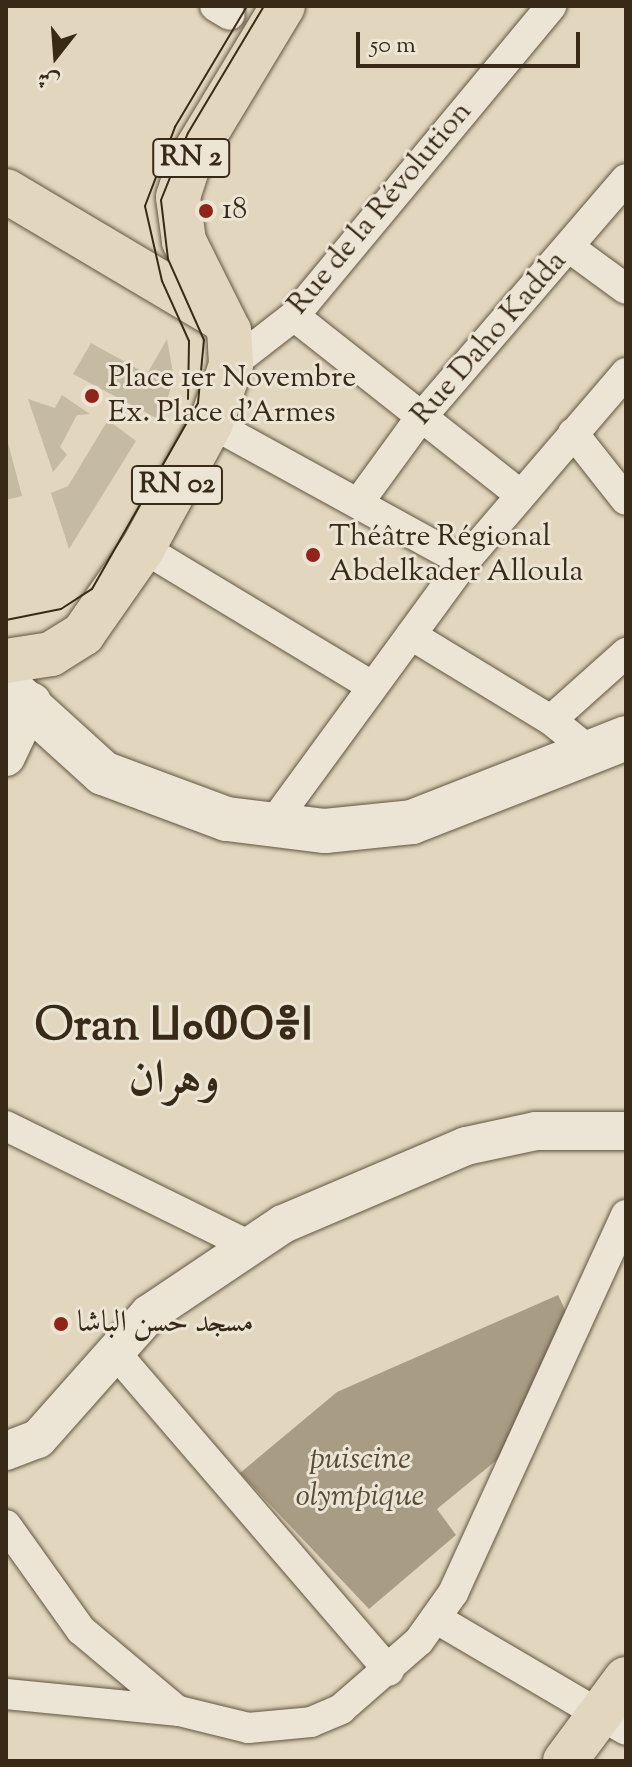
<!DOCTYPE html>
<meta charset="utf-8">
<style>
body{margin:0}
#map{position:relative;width:632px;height:1767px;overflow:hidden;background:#e2d7be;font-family:"Sorts Mill Goudy",Amiri,"Noto Sans Tifinagh",serif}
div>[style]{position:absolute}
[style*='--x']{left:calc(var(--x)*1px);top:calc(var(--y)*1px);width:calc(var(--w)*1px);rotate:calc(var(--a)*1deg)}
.green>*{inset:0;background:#c5baa2}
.water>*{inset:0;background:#a99c85}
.roads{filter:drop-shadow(0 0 2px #635541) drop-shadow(0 0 2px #635541)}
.minor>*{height:30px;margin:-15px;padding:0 15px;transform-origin:15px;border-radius:15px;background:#ece5d5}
.tertiary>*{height:38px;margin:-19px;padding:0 19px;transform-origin:19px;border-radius:19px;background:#ece5d5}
.secondary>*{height:44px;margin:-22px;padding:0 22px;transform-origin:22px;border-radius:22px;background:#ece5d5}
.primary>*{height:44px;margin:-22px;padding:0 22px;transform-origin:22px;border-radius:22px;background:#e2d7be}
.tram>*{height:2px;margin:-1px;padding:0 1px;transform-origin:1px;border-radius:1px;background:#392a17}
.dots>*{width:22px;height:22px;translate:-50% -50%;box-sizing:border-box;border:4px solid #ece5d5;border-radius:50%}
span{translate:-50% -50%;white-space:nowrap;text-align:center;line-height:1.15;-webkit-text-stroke:6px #ece5d5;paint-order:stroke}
.shield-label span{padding:2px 6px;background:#ece5d5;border:2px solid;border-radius:6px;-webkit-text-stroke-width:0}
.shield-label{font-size:28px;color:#392a17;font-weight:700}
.street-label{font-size:30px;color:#392a17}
.poi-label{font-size:30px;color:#392a17}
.left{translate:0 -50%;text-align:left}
.water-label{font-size:32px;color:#5b4c38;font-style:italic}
.town-label{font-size:46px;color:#392a17;font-weight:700}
.frame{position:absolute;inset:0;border:8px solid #392a17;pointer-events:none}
.north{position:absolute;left:16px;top:16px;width:80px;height:80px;-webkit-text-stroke:6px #ece5d5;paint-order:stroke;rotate:197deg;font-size:22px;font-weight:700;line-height:32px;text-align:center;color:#392a17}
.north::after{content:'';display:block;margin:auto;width:28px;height:36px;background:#392a17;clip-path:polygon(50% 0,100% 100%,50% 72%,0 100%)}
.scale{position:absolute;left:356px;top:32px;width:224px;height:36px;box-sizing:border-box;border:4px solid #392a17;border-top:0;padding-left:10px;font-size:24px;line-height:28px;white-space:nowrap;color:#392a17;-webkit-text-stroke:6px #ece5d5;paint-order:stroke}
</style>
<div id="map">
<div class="green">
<div style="clip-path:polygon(167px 339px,174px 379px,160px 420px,73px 374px,91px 343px,147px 374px)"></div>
<div style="clip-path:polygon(62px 395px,90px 414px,77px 415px,60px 447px,67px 455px,53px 472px,28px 399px,55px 408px)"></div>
<div style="clip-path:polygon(108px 420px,136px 441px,69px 549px,51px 493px,68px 486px)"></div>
<div style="clip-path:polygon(6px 435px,22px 496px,6px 500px)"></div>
</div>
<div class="water">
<div style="clip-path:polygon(558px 1295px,567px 1314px,498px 1459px,437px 1509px,456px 1535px,369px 1609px,240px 1473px,337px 1392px)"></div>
</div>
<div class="roads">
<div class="minor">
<div style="--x:215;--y:6;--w:17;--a:31"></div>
<div style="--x:570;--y:248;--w:69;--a:36.2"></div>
<div style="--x:294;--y:316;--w:287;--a:38.3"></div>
<div style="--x:231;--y:365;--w:80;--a:-37.9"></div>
<div style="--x:294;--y:316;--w:403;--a:-50.3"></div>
<div style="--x:211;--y:423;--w:289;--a:28.8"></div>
<div style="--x:573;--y:433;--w:85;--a:51.7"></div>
<div style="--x:359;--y:502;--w:100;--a:-53.9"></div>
<div style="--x:418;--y:421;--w:319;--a:-49.3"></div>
<div style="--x:143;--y:548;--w:265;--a:31.1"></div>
<div style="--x:411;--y:635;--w:164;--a:31.3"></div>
<div style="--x:551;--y:720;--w:53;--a:38.8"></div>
<div style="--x:551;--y:720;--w:101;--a:-41.8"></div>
<div style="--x:271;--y:826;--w:327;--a:-53.8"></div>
<div style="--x:464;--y:562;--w:249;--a:-49.4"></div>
<div style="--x:6;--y:1126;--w:267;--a:26.2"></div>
<div style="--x:113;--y:1350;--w:423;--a:49.3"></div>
<div style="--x:6;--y:1525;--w:129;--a:54.5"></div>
<div style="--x:81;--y:1630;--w:121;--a:40"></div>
<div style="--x:437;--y:1619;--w:219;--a:30.4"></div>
<div style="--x:6;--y:1694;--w:174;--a:5.6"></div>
<div style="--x:179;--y:1711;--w:71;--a:13.8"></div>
<div style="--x:248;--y:1728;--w:63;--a:-5.4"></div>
<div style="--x:311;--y:1722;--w:33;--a:-23"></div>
<div style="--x:341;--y:1709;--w:103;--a:-41.1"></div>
<div style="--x:419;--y:1641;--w:59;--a:-54.7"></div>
<div style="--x:453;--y:1593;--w:416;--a:-65.4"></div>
</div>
<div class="tertiary">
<div style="--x:6;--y:757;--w:61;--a:-64.7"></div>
<div style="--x:6;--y:1451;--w:34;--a:-21"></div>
<div style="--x:38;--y:1439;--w:167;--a:-48.4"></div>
<div style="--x:149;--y:1314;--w:161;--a:-33.9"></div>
<div style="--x:283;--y:1224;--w:199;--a:-23.1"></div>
<div style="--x:466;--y:1146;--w:72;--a:-12.1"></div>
<div style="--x:536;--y:1131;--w:90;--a:0"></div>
</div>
<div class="secondary">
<div style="--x:6;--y:685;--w:131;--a:42.2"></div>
<div style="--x:103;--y:773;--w:132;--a:20.4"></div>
<div style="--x:227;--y:819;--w:99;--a:7"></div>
<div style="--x:325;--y:831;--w:87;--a:-5.9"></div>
<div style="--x:412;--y:822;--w:230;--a:-21.4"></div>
</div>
<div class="primary">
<div style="--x:6;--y:191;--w:252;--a:30.7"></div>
<div style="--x:6;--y:661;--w:46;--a:-8.8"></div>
<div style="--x:51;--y:654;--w:38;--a:-32"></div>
<div style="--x:83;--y:634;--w:105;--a:-55.1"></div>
<div style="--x:143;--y:548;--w:142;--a:-61.5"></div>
<div style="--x:211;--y:423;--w:61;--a:-71"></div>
<div style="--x:231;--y:365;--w:34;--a:-93"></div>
<div style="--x:229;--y:331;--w:101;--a:-116.6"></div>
<div style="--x:184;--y:241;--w:44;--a:-97.8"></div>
<div style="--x:178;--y:197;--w:39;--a:-72"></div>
<div style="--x:190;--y:160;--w:180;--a:-58.9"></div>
<div style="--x:565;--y:1761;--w:102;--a:-53.4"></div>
</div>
</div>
<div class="tram">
<div style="--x:188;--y:399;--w:58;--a:-89"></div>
<div style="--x:189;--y:341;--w:66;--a:-114.2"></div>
<div style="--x:162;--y:281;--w:77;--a:-102.8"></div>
<div style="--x:145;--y:206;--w:85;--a:-69.2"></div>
<div style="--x:175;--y:127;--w:141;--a:-59.2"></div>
<div style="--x:6;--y:620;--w:56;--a:-11.3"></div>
<div style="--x:61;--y:609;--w:37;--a:-33"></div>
<div style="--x:92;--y:589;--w:214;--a:-60.3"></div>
<div style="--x:198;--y:403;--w:63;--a:-84.6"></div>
<div style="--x:204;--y:340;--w:89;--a:-114"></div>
<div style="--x:168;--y:259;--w:59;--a:-96.8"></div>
<div style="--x:161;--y:200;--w:72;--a:-68.1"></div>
<div style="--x:188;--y:133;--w:148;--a:-59.1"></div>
</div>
<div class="dots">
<div style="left:206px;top:211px;background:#8f2418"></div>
<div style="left:92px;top:396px;background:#8f2418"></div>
<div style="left:313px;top:555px;background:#8f2418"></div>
<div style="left:61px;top:1324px;background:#8f2418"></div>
</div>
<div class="shield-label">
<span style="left:191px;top:158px">RN 2</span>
<span style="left:177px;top:485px">RN 02</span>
</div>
<div class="street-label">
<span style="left:381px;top:209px;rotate:-50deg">Rue de la Révolution</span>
<span style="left:490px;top:339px;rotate:-49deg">Rue Daho Kadda</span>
</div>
<div class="poi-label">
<span class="left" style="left:222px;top:211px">18</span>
<span class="left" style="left:108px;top:396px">Place 1er Novembre<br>Ex. Place d'Armes</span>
<span class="left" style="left:329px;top:555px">Théâtre Régional<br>Abdelkader Alloula</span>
<span class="left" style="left:77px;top:1324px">مسجد حسن الباشا</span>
</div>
<div class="water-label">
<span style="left:360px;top:1479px">puiscine<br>olympique</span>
</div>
<div class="town-label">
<span style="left:174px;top:1055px">Oran ⵡⴰⵀⵔⴻⵏ<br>وهران</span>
</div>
<div class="frame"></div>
<div class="north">ش</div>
<div class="scale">50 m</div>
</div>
